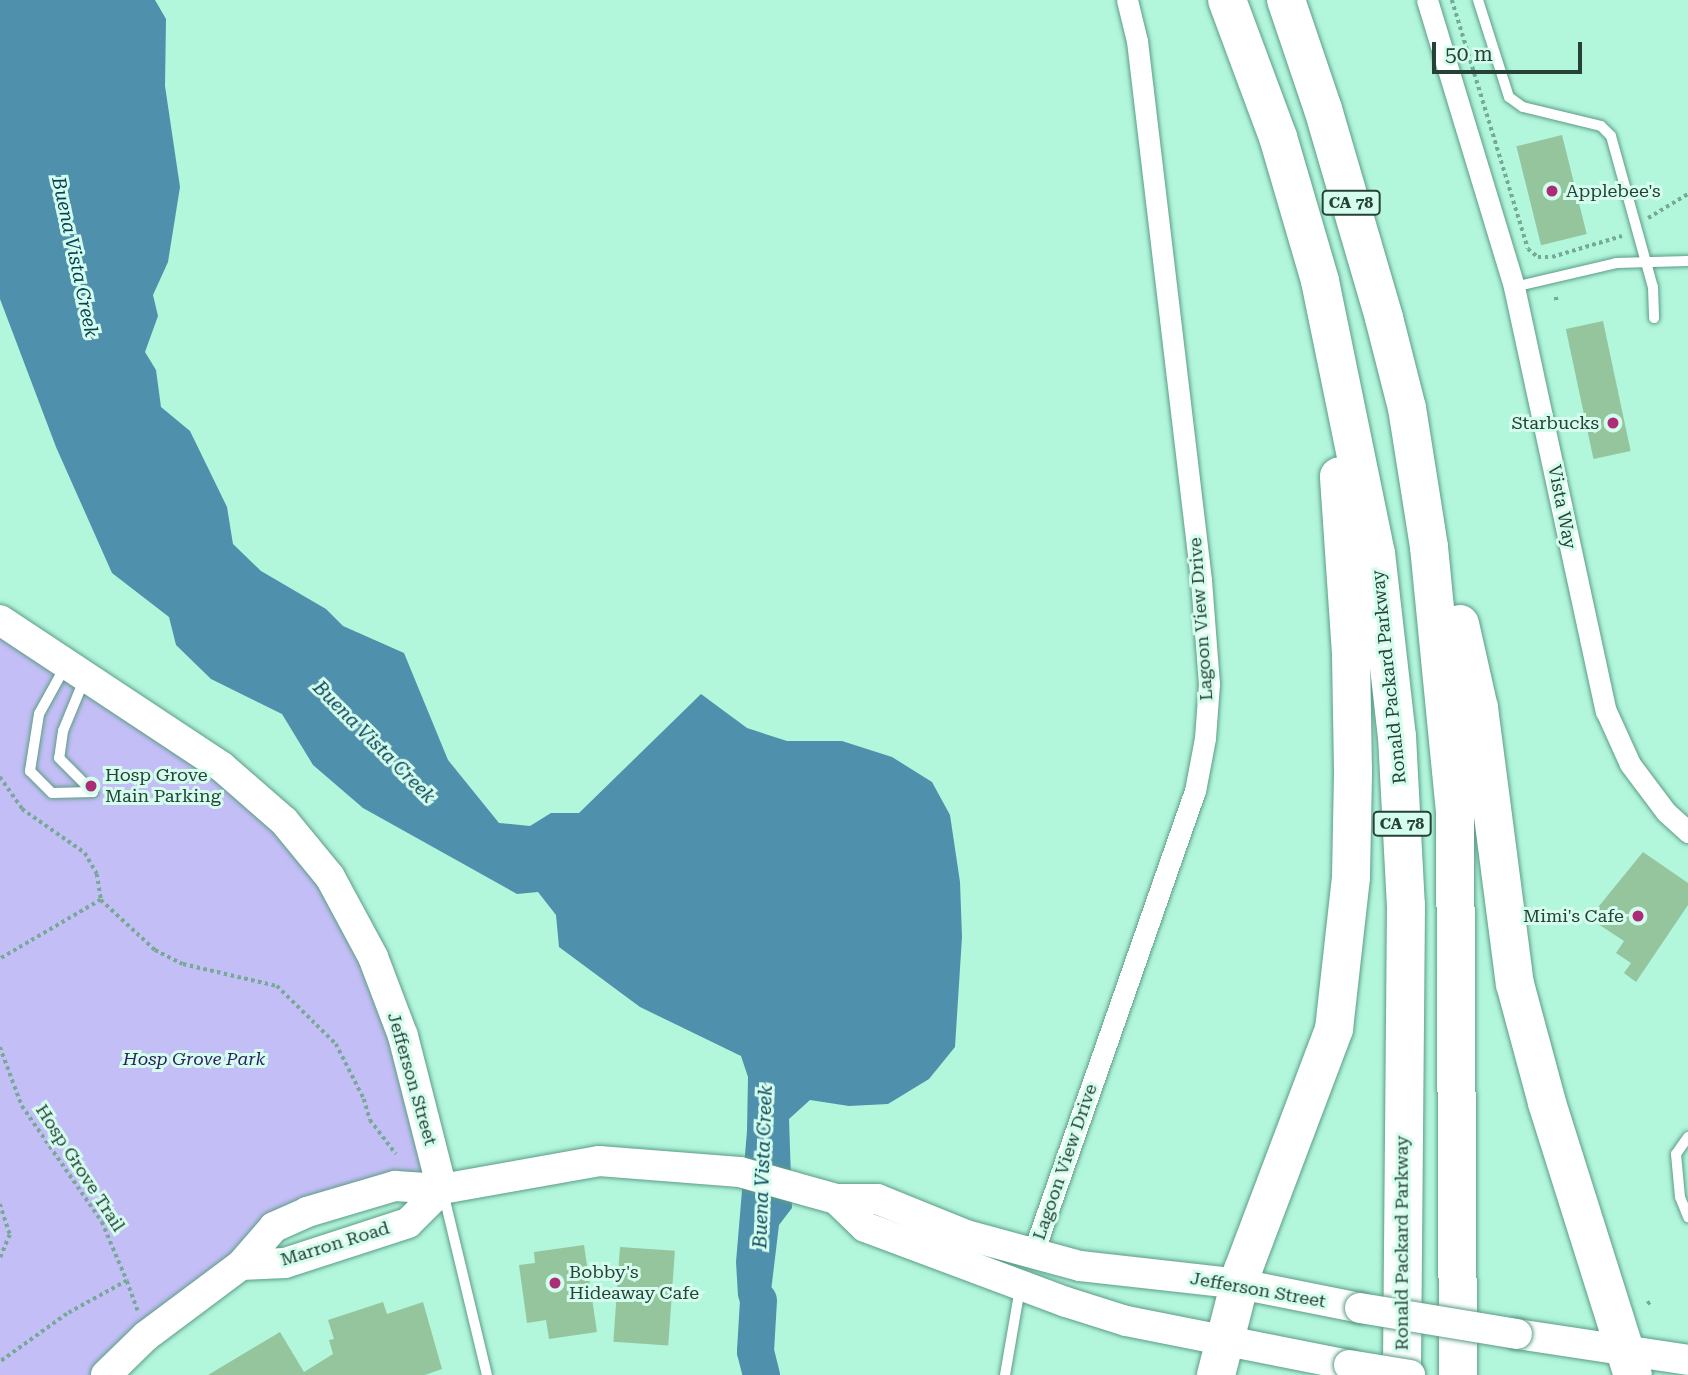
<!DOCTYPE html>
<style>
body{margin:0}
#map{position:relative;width:1688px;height:1375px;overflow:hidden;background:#b2f6dc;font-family:"Roboto Serif",serif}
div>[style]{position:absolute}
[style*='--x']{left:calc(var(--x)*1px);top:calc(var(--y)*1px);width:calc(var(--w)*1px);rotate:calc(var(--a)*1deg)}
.green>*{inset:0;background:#c4bef7}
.water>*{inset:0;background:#4f90ad}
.river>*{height:37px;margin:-18.5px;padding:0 18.5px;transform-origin:18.5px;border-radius:18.5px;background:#4f90ad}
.building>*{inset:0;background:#95c59d;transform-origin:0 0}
.path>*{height:3.5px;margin-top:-1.75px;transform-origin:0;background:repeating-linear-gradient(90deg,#76a996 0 3.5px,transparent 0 7px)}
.roads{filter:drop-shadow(0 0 2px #5c9d86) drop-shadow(0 0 2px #5c9d86)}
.lane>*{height:10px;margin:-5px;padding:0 5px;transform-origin:5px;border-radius:5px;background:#fff}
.street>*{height:21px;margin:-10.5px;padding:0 10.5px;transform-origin:10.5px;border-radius:10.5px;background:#fff}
.secondary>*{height:30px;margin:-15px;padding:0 15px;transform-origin:15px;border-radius:15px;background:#fff}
.highway>*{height:38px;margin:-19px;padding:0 19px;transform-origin:19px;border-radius:19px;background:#fff}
.bridges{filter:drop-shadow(0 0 2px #5c9d86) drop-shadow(0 0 2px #5c9d86)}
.secondary-bridge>*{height:30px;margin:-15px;padding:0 15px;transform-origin:15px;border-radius:15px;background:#fff}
.dots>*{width:19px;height:19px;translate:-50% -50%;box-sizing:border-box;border:4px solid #d5fded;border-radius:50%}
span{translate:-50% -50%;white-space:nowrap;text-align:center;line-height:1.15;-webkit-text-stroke:6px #d5fded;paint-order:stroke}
.shield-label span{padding:2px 5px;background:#d5fded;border:2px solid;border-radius:5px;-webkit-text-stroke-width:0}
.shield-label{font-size:16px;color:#264238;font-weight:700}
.poi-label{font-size:18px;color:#264238}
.left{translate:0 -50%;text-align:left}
.right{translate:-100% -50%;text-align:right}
.street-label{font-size:18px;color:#264238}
.park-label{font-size:18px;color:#2f1f60;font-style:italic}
.water-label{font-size:19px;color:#074157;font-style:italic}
.scale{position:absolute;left:1432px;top:42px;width:150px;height:32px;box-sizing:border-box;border:4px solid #264238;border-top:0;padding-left:9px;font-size:21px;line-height:24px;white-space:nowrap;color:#264238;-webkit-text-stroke:5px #d5fded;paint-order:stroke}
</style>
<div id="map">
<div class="green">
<div style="clip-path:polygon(0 635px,222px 781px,291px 844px,334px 907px,370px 976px,400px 1057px,430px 1181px,273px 1235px,95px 1375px,0 1375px)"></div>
</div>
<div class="water">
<div style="clip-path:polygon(0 0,155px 0,166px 19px,165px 86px,180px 187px,168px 262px,153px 295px,158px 316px,145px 352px,156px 370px,161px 407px,190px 431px,227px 507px,233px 544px,261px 571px,326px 609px,343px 626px,404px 653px,448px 760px,499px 823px,530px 826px,551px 813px,579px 813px,701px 694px,747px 728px,787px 741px,842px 741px,892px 757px,932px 782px,950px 815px,960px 882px,962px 937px,955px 1047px,929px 1079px,888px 1104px,849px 1106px,810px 1100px,789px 1119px,792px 1208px,779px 1225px,765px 1341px,755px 1351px,738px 1296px,736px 1262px,747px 1131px,748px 1077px,741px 1056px,640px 1007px,559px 947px,556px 915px,538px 892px,517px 894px,363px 808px,313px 765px,282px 714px,211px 679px,176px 645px,169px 617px,112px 573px,56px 447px,0 299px)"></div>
</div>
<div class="river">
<div style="--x:758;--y:1300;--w:51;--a:93.4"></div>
<div style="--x:755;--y:1351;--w:25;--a:76"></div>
</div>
<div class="building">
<div style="left:1562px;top:135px;width:102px;height:47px;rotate:76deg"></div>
<div style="left:1603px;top:321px;width:133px;height:38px;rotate:78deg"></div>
<div style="clip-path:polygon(1643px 852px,1688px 883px,1688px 905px,1636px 982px,1624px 973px,1631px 963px,1616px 953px,1624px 941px,1595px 922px,1595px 911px)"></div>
<div style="clip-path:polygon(584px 1245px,597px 1332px,549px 1339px,546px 1320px,527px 1323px,519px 1265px,535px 1263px,534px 1252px)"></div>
<div style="left:620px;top:1247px;width:55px;height:95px;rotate:4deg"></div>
<div style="clip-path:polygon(383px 1302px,387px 1314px,423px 1302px,442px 1369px,425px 1375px,208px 1375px,280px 1332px,304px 1372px,333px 1354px,329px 1340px,334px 1339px,328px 1320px)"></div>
</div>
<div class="path">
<div style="--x:1452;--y:0;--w:260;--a:73"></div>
<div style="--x:1528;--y:249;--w:13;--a:39"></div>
<div style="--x:1538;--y:257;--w:14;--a:0"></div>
<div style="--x:1552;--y:257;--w:73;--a:-16.7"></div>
<div style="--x:1648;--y:218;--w:47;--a:-31"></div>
<div style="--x:1556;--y:297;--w:5;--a:79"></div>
<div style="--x:0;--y:777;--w:39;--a:55"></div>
<div style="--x:22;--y:809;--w:77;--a:34.9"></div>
<div style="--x:85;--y:853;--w:24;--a:60"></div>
<div style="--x:97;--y:874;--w:26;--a:81"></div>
<div style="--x:101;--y:900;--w:117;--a:149.7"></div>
<div style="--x:101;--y:900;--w:74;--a:42.8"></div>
<div style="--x:155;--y:950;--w:31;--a:27"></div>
<div style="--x:183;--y:964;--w:97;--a:13.2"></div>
<div style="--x:277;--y:986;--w:83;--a:44.5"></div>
<div style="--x:336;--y:1044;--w:62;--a:63"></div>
<div style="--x:364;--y:1099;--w:22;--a:74"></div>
<div style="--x:370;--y:1120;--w:43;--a:52.6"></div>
<div style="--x:0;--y:1047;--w:63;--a:69.6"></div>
<div style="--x:22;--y:1106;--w:141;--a:55.4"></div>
<div style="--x:102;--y:1222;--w:64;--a:67"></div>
<div style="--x:127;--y:1281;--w:68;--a:151.2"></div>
<div style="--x:67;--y:1314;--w:82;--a:144.4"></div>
<div style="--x:0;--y:1204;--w:33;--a:72"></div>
<div style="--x:10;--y:1235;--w:25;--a:113"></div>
<div style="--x:127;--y:1281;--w:33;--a:70"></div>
<div style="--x:1647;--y:1304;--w:4;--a:-34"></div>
</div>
<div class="roads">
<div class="lane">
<div style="--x:1478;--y:0;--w:102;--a:72.3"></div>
<div style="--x:1509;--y:97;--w:17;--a:36"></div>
<div style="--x:1523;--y:107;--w:80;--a:13.7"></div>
<div style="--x:1601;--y:126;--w:14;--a:45"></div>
<div style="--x:1611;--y:136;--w:157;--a:74.5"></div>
<div style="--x:1653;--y:287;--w:31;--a:88"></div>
<div style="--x:1514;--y:287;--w:105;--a:-13.2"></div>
<div style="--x:1616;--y:263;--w:72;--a:-1.6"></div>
<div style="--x:66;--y:665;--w:56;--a:118.9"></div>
<div style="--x:39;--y:714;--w:58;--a:99"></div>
<div style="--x:30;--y:771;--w:31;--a:45"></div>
<div style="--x:52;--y:793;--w:41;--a:-1.4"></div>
<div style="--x:84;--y:680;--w:55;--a:112.4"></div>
<div style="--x:63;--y:731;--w:27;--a:98"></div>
<div style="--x:59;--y:758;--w:48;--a:45"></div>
<div style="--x:1688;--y:1137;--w:21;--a:125"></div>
<div style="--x:1676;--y:1154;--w:43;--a:84.7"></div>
<div style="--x:1680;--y:1197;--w:22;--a:68"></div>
<div style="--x:443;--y:1192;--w:188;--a:76.5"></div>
<div style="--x:1005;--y:1375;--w:88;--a:-80.2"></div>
</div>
<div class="street">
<div style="--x:1427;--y:0;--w:300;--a:73.1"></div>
<div style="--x:1514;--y:287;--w:434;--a:77.8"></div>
<div style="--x:1606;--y:711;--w:58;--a:65.6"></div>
<div style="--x:1630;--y:764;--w:60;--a:53.1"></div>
<div style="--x:1666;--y:812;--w:30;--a:42"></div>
<div style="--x:1032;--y:1256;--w:493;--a:-70.7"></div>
<div style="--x:1195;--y:791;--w:54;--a:-79.3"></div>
<div style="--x:1205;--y:738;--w:54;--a:-85.8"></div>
<div style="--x:1209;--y:684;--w:104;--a:-94.4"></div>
<div style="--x:1201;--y:580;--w:543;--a:-96.77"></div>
<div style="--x:1137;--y:41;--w:42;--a:-103.7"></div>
</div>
<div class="secondary">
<div style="--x:0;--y:620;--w:266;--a:33.5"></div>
<div style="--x:222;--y:767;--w:82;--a:41.1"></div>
<div style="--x:284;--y:821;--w:72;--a:50.6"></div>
<div style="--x:330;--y:877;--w:91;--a:61.7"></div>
<div style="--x:373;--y:957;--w:85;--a:69.2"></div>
<div style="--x:403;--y:1036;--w:158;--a:75.7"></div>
<div style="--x:836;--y:1199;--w:40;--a:44"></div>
<div style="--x:865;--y:1227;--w:215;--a:20.5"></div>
<div style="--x:1066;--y:1302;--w:63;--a:17.6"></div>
<div style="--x:1126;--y:1321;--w:227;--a:11.2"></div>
<div style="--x:241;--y:1265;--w:44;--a:-2.6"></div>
<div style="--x:285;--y:1263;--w:129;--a:-18"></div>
<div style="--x:408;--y:1223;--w:48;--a:-45"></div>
<div style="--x:1517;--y:1334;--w:173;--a:8.6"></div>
<div style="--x:106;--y:1375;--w:56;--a:-44.3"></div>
<div style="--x:146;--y:1336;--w:119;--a:-36.8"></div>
<div style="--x:241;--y:1265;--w:50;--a:-49"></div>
<div style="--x:274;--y:1227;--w:36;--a:-24"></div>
<div style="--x:307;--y:1212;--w:92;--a:-16.5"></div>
<div style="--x:395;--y:1186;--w:47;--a:3.7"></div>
<div style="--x:442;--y:1189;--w:159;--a:-10.1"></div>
<div style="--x:599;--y:1161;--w:141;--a:4.5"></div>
<div style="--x:740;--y:1172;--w:100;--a:15.7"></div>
<div style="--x:836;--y:1199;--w:41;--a:0"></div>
<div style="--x:877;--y:1199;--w:96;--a:22"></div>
<div style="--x:966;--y:1235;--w:118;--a:15.2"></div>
<div style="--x:1080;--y:1266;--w:161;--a:6.4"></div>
<div style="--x:1240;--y:1284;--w:122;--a:11.3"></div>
</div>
<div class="highway">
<div style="--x:1227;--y:0;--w:146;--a:69.6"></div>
<div style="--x:1278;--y:137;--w:150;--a:73.7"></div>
<div style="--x:1320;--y:281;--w:278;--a:78.4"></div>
<div style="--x:1376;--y:553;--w:184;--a:83.5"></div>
<div style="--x:1397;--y:736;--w:169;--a:87"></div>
<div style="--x:1406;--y:905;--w:470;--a:90.5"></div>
<div style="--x:1286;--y:0;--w:115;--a:71.3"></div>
<div style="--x:1323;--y:109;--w:218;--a:73.7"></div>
<div style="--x:1384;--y:318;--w:93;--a:75.7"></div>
<div style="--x:1407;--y:408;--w:141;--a:81"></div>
<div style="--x:1429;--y:547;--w:267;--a:84.4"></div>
<div style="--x:1455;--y:813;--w:562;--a:89.69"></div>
<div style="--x:1460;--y:624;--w:86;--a:77.3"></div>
<div style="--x:1479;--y:708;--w:278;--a:82.6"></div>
<div style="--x:1515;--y:984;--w:123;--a:74.9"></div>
<div style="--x:1547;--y:1103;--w:285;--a:72.5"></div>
<div style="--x:1216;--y:1375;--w:108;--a:-75.6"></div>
<div style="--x:1243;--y:1270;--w:258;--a:-69.3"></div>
<div style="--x:1334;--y:1029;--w:153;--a:-83.6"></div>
<div style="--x:1351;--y:877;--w:106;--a:-88.9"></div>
<div style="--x:1353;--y:771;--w:117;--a:-91"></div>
<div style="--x:1351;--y:654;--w:178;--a:-93.9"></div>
</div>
</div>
<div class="bridges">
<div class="secondary-bridge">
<div style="--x:1360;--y:1308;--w:159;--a:9.4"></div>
<div style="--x:1349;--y:1365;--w:62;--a:9.3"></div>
</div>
</div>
<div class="dots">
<div style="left:1552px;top:191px;background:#ad2c78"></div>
<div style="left:1613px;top:423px;background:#ad2c78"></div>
<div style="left:91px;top:786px;background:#ad2c78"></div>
<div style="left:1638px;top:916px;background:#ad2c78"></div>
<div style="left:555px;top:1283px;background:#ad2c78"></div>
</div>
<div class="shield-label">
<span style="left:1351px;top:203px">CA 78</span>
<span style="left:1402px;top:824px">CA 78</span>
</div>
<div class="poi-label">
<span class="left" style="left:1566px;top:191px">Applebee's</span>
<span class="right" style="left:1599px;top:423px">Starbucks</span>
<span class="left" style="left:105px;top:786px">Hosp Grove<br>Main Parking</span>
<span class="right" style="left:1624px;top:916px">Mimi's Cafe</span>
<span class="left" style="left:569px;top:1283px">Bobby's<br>Hideaway Cafe</span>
</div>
<div class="street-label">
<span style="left:1562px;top:507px;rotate:79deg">Vista Way</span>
<span style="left:1201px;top:619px;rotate:-94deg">Lagoon View Drive</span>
<span style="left:1389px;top:677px;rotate:-96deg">Ronald Packard Parkway</span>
<span style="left:412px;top:1079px;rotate:74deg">Jefferson Street</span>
<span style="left:1065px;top:1162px;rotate:-71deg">Lagoon View Drive</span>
<span style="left:80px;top:1168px;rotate:57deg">Hosp Grove Trail</span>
<span style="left:1402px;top:1243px;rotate:-90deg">Ronald Packard Parkway</span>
<span style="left:335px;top:1244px;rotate:-17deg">Marron Road</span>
<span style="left:1258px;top:1290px;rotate:10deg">Jefferson Street</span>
</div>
<div class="park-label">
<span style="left:194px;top:1059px">Hosp Grove Park</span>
</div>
<div class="water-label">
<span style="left:75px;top:257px;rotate:78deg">Buena Vista Creek</span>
<span style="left:374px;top:742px;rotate:45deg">Buena Vista Creek</span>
<span style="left:763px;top:1167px;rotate:-88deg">Buena Vista Creek</span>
</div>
<div class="scale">50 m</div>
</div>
